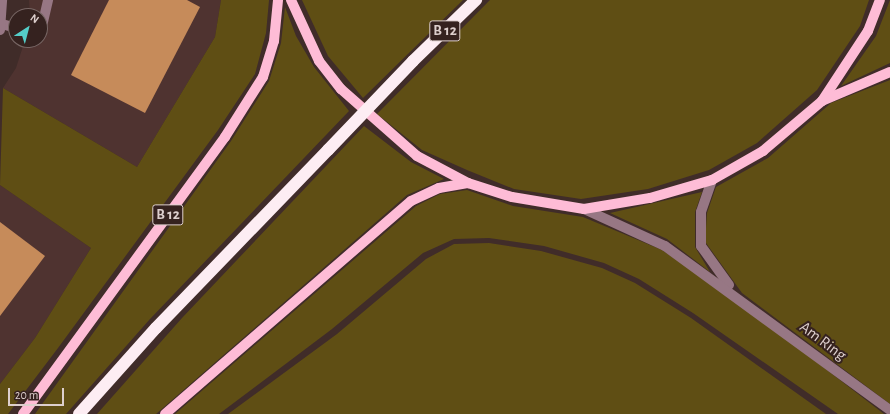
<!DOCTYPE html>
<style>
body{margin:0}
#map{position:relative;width:890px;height:414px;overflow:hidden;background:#402c29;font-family:"Alegreya Sans",sans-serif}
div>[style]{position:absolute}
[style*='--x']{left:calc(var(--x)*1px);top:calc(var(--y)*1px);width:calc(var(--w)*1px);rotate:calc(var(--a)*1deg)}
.built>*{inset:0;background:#4f3330}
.green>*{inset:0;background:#5f4e14}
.building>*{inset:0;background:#c68b5a}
.minor>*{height:10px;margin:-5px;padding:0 5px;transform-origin:5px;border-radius:5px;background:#977784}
.major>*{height:10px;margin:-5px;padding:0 5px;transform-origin:5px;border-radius:5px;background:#febcd6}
.highway>*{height:12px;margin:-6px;padding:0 6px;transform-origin:6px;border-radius:6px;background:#fdedf3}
.highway-bridge>*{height:12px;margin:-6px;padding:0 6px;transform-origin:6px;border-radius:6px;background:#fdedf3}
span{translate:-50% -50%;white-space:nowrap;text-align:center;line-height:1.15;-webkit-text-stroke:4px #35221f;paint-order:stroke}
.shield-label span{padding:1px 3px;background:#35221f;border:1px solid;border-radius:3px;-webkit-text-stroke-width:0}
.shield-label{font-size:15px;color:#ddcfcd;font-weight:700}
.street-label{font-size:16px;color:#ddcfcd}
.north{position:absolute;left:8px;top:8px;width:40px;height:40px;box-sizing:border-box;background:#35221f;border:1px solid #786765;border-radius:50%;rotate:36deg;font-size:11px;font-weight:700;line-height:16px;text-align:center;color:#ddcfcd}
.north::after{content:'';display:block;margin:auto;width:14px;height:18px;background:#54cdc8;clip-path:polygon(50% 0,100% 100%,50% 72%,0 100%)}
.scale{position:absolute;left:8px;top:388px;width:56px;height:18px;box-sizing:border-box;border:2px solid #ddcfcd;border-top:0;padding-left:5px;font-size:12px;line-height:14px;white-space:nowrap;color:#ddcfcd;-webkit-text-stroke:3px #35221f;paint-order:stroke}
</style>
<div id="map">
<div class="built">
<div style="clip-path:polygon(29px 0,221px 0,215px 37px,137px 167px,3px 88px,16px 68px,25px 40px,40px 40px,40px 16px,30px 16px)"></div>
<div style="clip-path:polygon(0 185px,91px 248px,35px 338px,0 384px)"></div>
</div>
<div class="green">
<div style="clip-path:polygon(221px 0,269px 0,266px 33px,255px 74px,218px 130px,58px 348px,8px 414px,0 414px,0 384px,35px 338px,91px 248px,0 185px,3px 88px,137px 167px,215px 37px)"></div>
<div style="clip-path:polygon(302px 0,463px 0,363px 98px,328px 56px)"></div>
<div style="clip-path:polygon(490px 0,869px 0,860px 26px,817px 90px,757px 143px,709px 170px,648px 189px,581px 199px,514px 189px,467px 170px,422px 150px,377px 114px)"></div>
<div style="clip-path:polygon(890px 0,890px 63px,841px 86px,876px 36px)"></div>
<div style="clip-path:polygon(285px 7px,296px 36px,314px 67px,349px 111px,150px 319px,66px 414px,35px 414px,231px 141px,269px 81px,281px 43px)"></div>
<div style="clip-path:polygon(890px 80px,890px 404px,742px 293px,706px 243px,706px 228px,707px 213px,716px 187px,768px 158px,831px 103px)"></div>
<div style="clip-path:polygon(364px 126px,411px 162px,444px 179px,407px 195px,156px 414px,97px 414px,182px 318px)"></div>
<div style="clip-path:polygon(467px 190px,513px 206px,583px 217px,662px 250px,736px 300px,884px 414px,838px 414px,693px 313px,639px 279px,604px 263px,544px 246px,489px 238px,454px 239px,423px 253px,332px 329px,219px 414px,175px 414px,416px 206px,440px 194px)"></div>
<div style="clip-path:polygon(702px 192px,695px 212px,695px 247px,710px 272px,667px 239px,610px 213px)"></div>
<div style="clip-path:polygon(489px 243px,541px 251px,602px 268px,635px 283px,691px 318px,826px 414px,228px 414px,337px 334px,426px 259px,454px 244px)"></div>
</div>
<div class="building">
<div style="clip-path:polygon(109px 0,187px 0,200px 7px,145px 113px,71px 75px)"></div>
<div style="clip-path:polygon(0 222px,45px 256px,0 316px)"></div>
</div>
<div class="minor">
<div style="--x:2;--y:24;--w:15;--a:16"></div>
<div style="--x:0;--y:30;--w:30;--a:-86"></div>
<div style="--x:40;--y:35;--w:36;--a:-77"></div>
<div style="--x:712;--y:180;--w:34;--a:109"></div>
<div style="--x:701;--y:212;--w:34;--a:90"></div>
<div style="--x:701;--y:246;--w:48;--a:54.3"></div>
<div style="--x:584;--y:209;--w:89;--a:24.6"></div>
<div style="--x:665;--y:246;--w:278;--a:36.1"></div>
</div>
<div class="major">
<div style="--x:291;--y:0;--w:67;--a:65.3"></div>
<div style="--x:319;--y:61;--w:36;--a:52"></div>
<div style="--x:341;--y:89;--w:101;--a:41.4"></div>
<div style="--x:417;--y:156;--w:58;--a:27.9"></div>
<div style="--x:468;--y:183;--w:46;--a:17.7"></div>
<div style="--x:512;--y:197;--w:73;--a:9.5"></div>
<div style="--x:584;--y:209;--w:67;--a:-9.5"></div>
<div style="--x:650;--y:198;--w:65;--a:-16.2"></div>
<div style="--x:712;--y:180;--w:59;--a:-29.6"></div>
<div style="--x:763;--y:151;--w:77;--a:-40.3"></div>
<div style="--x:822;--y:101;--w:84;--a:-56.7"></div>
<div style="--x:868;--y:31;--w:33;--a:-69"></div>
<div style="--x:822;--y:101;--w:74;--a:-23.1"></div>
<div style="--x:23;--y:414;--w:343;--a:-53.9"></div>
<div style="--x:225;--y:137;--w:71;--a:-57.7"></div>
<div style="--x:263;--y:77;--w:38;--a:-73"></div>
<div style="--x:274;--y:41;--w:41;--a:-84.4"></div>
<div style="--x:165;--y:414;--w:325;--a:-40.9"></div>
<div style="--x:411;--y:201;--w:31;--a:-25"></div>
<div style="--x:439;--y:188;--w:29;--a:-10"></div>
</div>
<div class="highway">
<div style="--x:413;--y:61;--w:88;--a:-44.1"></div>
<div style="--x:79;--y:414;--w:115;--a:-48.2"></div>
<div style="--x:156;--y:328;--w:248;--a:-46"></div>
</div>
<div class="highway-bridge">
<div style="--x:328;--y:150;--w:123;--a:-46.3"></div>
</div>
<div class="shield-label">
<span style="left:445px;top:31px">B 12</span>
<span style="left:168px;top:215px">B 12</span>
</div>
<div class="street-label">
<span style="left:823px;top:341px;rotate:37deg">Am Ring</span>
</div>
<div class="north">N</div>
<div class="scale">20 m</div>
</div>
